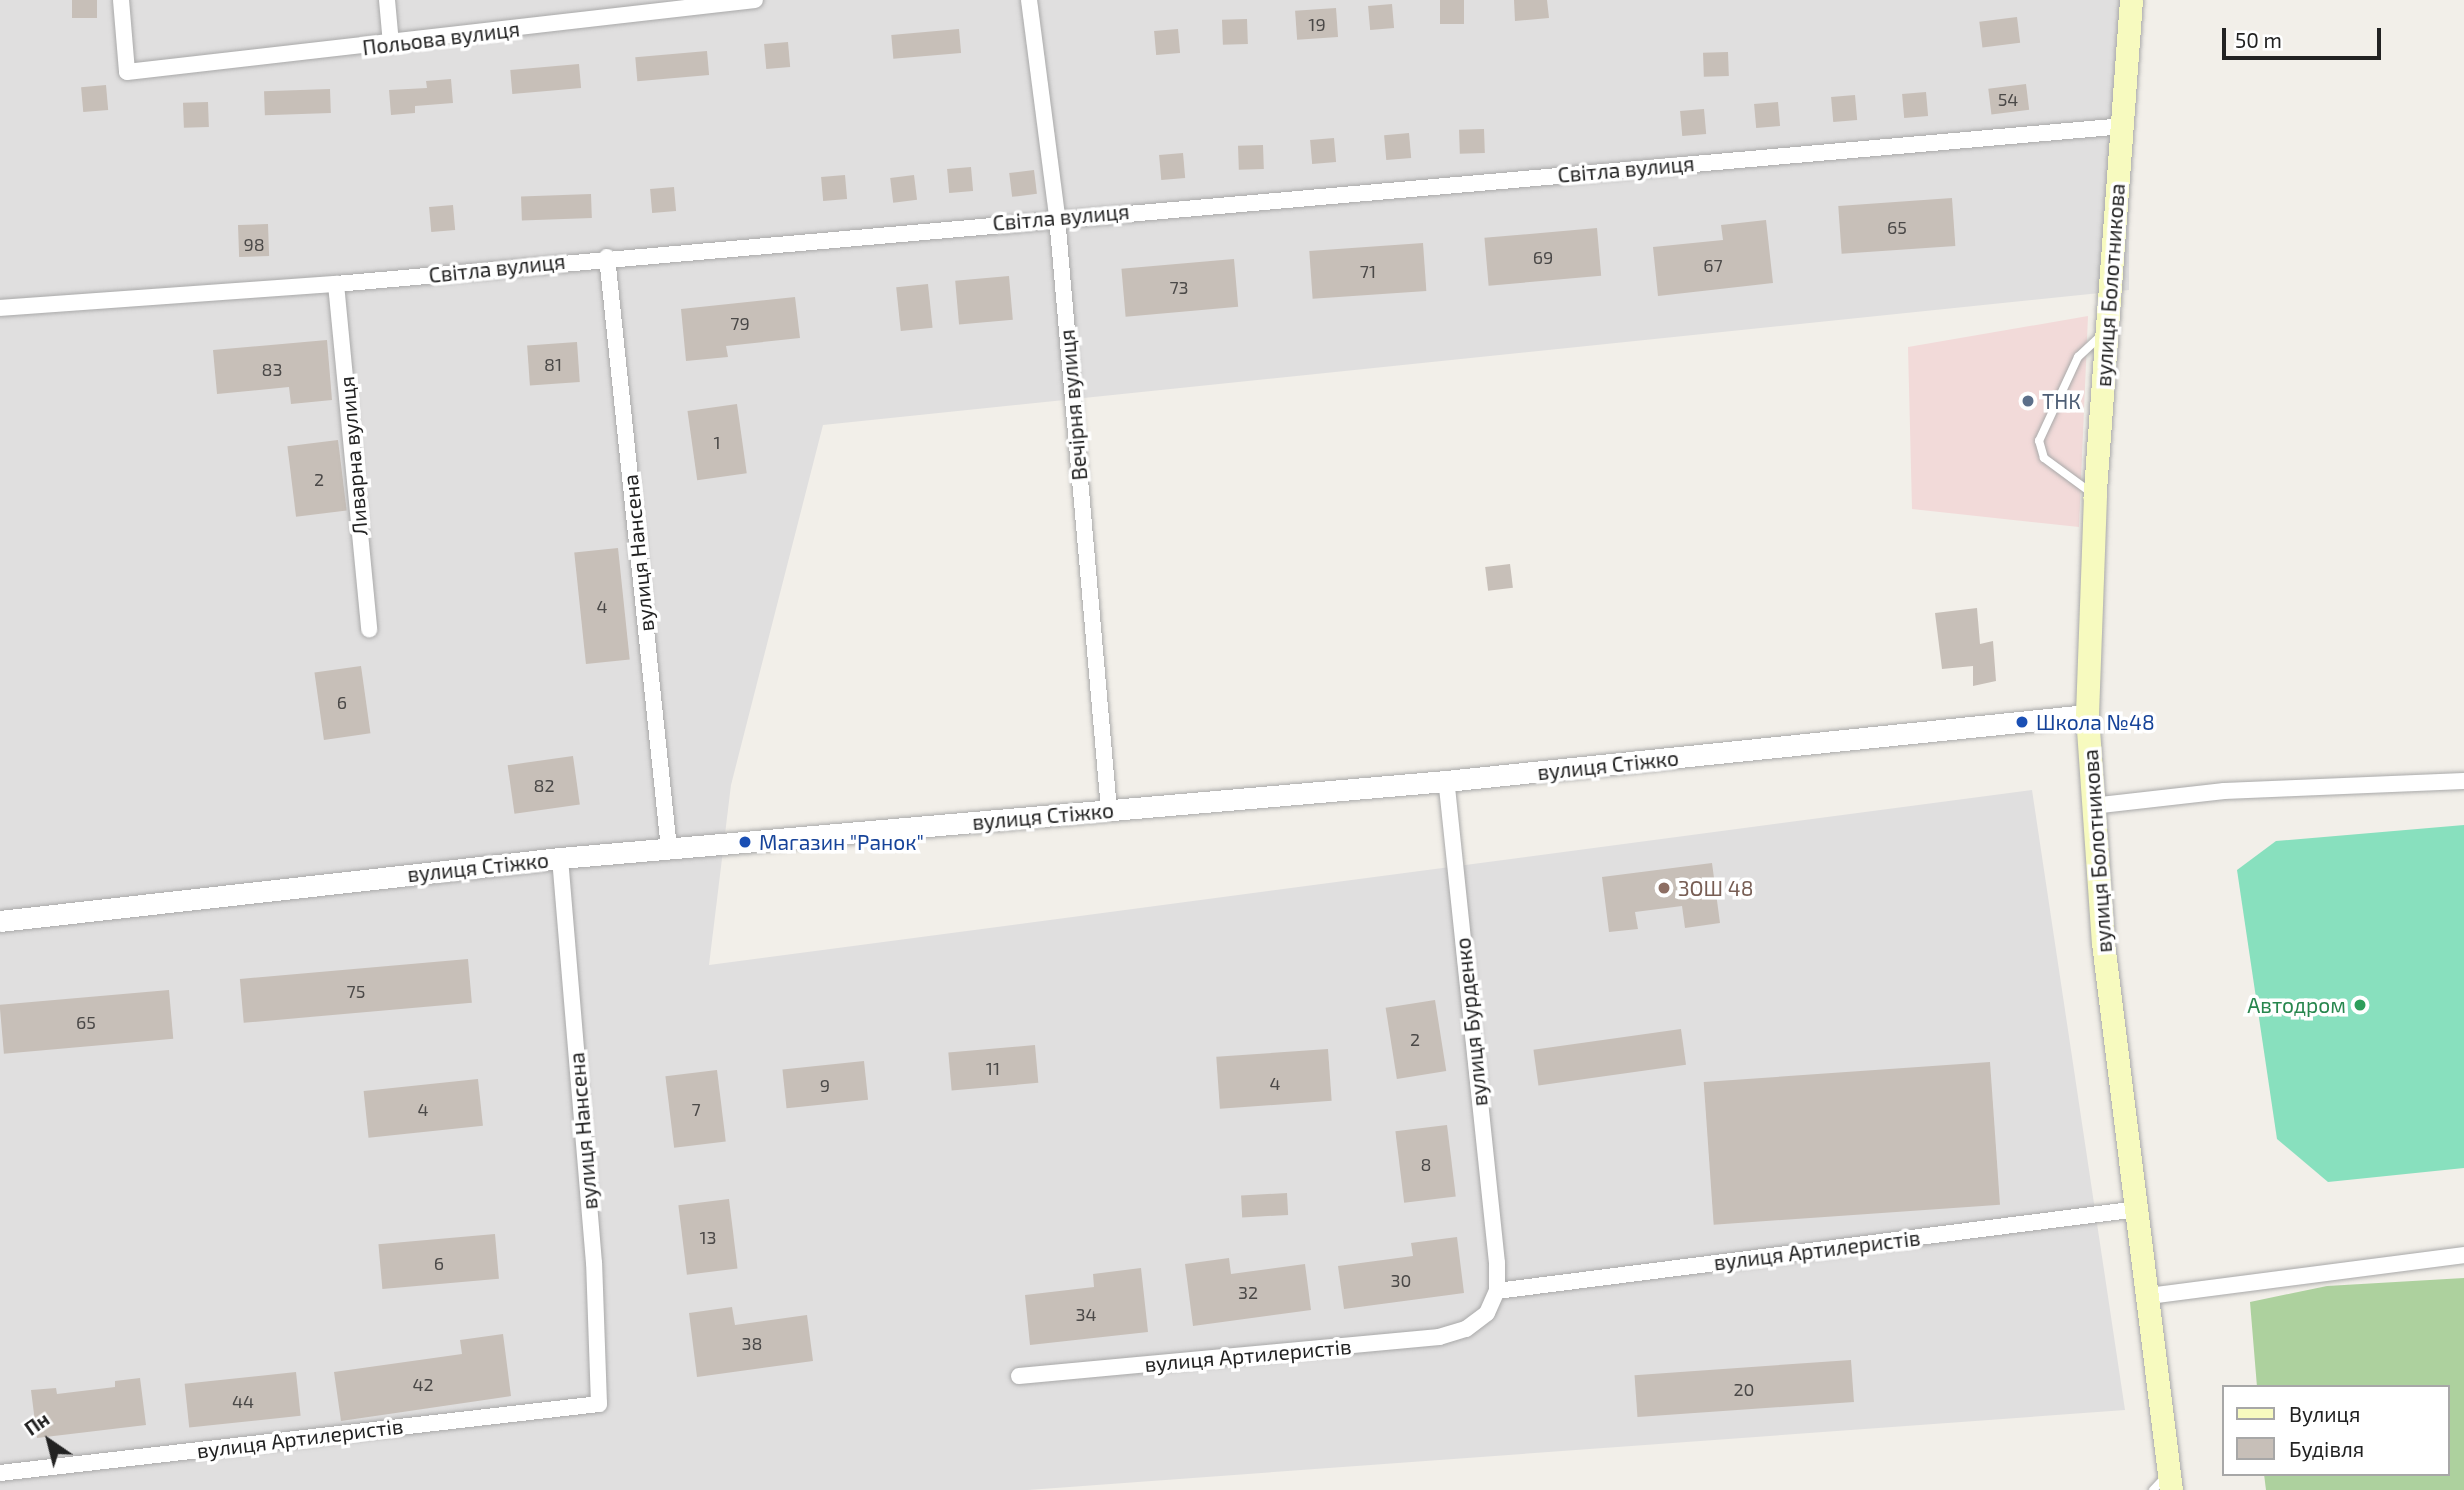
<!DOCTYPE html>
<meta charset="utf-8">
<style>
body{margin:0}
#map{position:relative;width:2464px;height:1490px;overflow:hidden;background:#f2efe9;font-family:"Exo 2",sans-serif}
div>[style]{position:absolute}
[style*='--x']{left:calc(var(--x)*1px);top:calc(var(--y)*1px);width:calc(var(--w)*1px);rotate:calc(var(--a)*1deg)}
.residential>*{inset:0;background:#e0dfdf}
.commercial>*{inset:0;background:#f2dad9}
.forest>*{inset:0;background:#add19e}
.pitch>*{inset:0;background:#88e0be}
.building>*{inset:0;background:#c7bfb8;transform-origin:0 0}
.roads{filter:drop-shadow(0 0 2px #a9a9a9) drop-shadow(0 0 2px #a9a9a9)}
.service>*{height:8px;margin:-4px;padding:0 4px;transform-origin:4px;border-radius:4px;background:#fff}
.minor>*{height:16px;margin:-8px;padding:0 8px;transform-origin:8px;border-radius:8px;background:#fff}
.tertiary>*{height:21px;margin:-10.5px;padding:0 10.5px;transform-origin:10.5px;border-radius:10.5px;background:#fff}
.secondary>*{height:23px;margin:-11.5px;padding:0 11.5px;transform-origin:11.5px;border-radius:11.5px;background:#f7fabf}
.dots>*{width:19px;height:19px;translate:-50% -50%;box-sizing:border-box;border:4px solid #fff;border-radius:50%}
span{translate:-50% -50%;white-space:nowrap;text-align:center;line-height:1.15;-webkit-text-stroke:7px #fff;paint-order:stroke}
.number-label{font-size:18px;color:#4b4948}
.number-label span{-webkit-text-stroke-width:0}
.street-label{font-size:21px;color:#222}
.service-label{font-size:21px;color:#4e5e75}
.left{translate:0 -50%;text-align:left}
.transit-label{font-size:21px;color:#164399}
.education-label{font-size:21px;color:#785e54}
.leisure-label{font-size:21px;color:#27864d}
.right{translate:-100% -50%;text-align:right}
.legend{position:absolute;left:2222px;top:1385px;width:228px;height:91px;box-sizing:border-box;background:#fff;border:2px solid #a7a7a7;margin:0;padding:9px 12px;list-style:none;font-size:21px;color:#222}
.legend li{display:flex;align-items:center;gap:14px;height:35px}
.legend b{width:35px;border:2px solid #a7a7a7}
.north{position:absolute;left:14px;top:1406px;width:70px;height:70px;-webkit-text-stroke:5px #fff;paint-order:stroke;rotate:325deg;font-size:19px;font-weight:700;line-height:28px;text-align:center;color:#222}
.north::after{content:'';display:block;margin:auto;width:24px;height:32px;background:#222;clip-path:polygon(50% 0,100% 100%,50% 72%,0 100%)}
.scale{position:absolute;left:2222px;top:28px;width:159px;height:32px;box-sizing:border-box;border:4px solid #222;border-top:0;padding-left:9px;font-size:21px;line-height:24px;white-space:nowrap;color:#222;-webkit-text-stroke:5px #fff;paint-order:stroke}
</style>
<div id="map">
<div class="residential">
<div style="clip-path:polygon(0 0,2129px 0,2129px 290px,823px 425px,731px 785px,709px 965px,2032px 790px,2125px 1410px,1028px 1490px,0 1490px)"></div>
</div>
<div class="commercial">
<div style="clip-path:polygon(2088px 316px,2079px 527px,1912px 509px,1908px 347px)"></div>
</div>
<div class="forest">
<div style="clip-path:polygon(2464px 1278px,2464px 1490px,2266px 1490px,2264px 1474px,2448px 1474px,2448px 1387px,2257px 1387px,2250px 1302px,2327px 1286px)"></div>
</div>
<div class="pitch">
<div style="clip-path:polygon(2464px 825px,2464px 1168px,2328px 1182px,2277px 1139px,2237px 870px,2276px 841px)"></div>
</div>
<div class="building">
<div style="left:72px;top:0;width:25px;height:18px"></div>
<div style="left:1440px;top:0;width:24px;height:24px"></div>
<div style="clip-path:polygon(1514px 0,1547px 0,1549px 18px,1515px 21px)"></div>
<div style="left:1392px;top:4px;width:24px;height:24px;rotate:85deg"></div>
<div style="left:1336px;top:8px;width:29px;height:41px;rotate:86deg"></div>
<div style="left:2017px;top:17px;width:26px;height:38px;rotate:83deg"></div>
<div style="left:1247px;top:19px;width:25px;height:25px;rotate:88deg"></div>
<div style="left:959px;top:29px;width:24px;height:68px;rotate:85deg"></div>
<div style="left:1178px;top:29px;width:24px;height:24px;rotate:85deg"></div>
<div style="left:788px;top:42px;width:25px;height:24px;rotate:85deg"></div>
<div style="left:707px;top:51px;width:24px;height:72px;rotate:85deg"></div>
<div style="left:1728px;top:52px;width:24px;height:25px;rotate:88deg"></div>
<div style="left:579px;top:64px;width:24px;height:69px;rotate:85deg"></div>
<div style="clip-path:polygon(451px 79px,453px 103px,415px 106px,415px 113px,391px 115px,389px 90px,427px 88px,426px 81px)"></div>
<div style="left:2026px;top:84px;width:26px;height:38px;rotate:83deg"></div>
<div style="left:106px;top:85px;width:25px;height:25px;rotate:85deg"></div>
<div style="left:330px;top:89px;width:24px;height:66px;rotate:88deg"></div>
<div style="left:1926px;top:92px;width:24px;height:24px;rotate:85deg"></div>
<div style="left:1855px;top:95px;width:25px;height:24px;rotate:85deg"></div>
<div style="left:208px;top:102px;width:25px;height:25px;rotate:88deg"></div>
<div style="left:1778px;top:102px;width:24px;height:24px;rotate:85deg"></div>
<div style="left:1704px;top:109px;width:25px;height:24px;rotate:85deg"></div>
<div style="left:1484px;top:129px;width:24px;height:25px;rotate:88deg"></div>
<div style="left:1409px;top:133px;width:25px;height:25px;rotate:85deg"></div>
<div style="left:1334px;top:138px;width:24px;height:24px;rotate:85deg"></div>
<div style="left:1263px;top:145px;width:24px;height:25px;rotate:88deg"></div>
<div style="left:1183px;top:153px;width:25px;height:24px;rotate:85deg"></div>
<div style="left:971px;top:167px;width:24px;height:24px;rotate:85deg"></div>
<div style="left:1034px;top:170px;width:24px;height:25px;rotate:83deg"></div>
<div style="left:845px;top:175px;width:24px;height:24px;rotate:85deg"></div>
<div style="left:914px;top:175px;width:25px;height:24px;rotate:83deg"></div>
<div style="left:674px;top:187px;width:24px;height:24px;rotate:85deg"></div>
<div style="left:591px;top:194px;width:24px;height:70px;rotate:88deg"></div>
<div style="left:1952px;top:198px;width:48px;height:114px;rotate:86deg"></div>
<div style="left:453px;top:205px;width:25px;height:24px;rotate:85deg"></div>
<div style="clip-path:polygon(1766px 220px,1773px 283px,1658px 296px,1653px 247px,1723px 240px,1721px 225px)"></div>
<div style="left:268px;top:224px;width:32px;height:30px;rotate:88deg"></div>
<div style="left:1597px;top:228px;width:48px;height:113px;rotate:85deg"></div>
<div style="left:1423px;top:243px;width:48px;height:114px;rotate:86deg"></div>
<div style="left:1234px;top:259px;width:48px;height:113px;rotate:85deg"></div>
<div style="left:1009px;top:276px;width:44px;height:54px;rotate:85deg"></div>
<div style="left:928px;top:284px;width:44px;height:32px;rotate:84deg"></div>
<div style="clip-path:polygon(795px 297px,800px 338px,726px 346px,728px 357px,686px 361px,681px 309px)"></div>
<div style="clip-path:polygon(327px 340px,332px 400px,291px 404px,289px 387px,217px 394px,213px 350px)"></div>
<div style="left:577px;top:342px;width:40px;height:50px;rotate:86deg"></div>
<div style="left:737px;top:404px;width:70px;height:50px;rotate:82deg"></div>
<div style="left:338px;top:440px;width:71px;height:51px;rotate:83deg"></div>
<div style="left:618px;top:548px;width:112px;height:44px;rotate:84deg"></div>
<div style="left:1510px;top:564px;width:24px;height:25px;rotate:83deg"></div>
<div style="clip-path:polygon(1977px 608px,1980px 644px,1993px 641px,1996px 681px,1973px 686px,1973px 666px,1942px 669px,1935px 613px)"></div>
<div style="left:361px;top:666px;width:68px;height:47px;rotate:82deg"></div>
<div style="left:573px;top:756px;width:49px;height:66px;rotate:82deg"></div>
<div style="clip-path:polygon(1712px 863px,1720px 923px,1685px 928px,1682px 906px,1635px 912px,1638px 929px,1609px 932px,1602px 877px)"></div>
<div style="left:468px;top:959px;width:44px;height:229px;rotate:85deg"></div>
<div style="left:169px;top:990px;width:49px;height:170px;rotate:85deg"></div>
<div style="left:1435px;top:1000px;width:72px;height:50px;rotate:81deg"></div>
<div style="left:1681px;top:1029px;width:36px;height:149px;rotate:82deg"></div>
<div style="left:1035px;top:1045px;width:38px;height:87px;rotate:85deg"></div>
<div style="left:1328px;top:1049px;width:52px;height:112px;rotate:86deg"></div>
<div style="left:864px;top:1061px;width:39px;height:82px;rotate:84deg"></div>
<div style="left:1990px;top:1062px;width:143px;height:287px;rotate:86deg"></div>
<div style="left:717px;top:1070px;width:72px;height:52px;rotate:83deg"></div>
<div style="left:478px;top:1079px;width:47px;height:115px;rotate:84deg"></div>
<div style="left:1447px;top:1125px;width:72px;height:52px;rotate:83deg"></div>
<div style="left:1287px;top:1193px;width:22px;height:46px;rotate:87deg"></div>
<div style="left:729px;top:1199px;width:70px;height:51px;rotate:83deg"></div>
<div style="left:495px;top:1234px;width:45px;height:117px;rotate:85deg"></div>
<div style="clip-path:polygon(1457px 1237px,1464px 1293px,1344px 1309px,1338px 1266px,1413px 1256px,1411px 1243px)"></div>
<div style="clip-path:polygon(1229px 1258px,1231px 1274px,1305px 1264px,1311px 1310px,1193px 1326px,1185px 1264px)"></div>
<div style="clip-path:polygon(1141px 1268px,1148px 1332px,1030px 1345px,1025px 1295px,1094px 1287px,1093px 1274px)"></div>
<div style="clip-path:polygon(732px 1307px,735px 1325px,807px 1315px,813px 1361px,697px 1377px,689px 1313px)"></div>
<div style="clip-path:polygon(503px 1334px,511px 1396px,341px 1421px,334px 1372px,462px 1354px,460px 1340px)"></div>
<div style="left:1851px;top:1360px;width:42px;height:217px;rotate:86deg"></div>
<div style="left:296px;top:1372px;width:44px;height:112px;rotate:84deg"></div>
<div style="clip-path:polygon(140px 1378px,146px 1425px,37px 1438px,31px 1390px,56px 1388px,57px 1394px,115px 1387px,115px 1381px)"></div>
</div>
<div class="roads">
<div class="service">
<div style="--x:2093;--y:494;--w:61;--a:-143.7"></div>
<div style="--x:2044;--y:458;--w:18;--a:-106"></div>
<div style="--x:2039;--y:441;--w:93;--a:-65.1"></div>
<div style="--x:2078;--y:357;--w:33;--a:-43"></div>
<div style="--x:2153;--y:1490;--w:16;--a:-47"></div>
</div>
<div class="minor">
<div style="--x:121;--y:0;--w:72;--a:85.2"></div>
<div style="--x:127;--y:72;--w:632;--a:-6.54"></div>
<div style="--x:387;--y:0;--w:44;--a:84.8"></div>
<div style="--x:1029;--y:0;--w:219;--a:82.6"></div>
<div style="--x:1057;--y:217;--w:595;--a:84.99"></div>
<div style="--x:607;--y:257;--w:595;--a:84.02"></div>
<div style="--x:336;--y:284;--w:347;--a:84.5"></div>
<div style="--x:0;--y:308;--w:337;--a:-4.1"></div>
<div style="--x:336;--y:284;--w:1794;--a:-5.05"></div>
<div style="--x:2092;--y:806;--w:133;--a:-6.5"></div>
<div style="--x:2224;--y:791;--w:240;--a:-2.4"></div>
<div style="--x:1497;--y:1291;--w:646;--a:-7.29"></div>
<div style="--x:2149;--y:1296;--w:318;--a:-7.4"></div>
<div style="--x:1019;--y:1376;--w:422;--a:-5.3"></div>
<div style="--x:1439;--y:1337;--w:28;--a:-17"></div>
<div style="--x:1466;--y:1329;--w:26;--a:-37"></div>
<div style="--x:1487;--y:1313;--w:24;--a:-66"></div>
<div style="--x:1497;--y:1291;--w:28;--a:-90"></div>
<div style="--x:1497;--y:1263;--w:485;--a:-96"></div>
<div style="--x:0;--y:1473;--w:603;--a:-6.57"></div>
<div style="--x:599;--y:1404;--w:141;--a:-92"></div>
<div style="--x:594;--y:1263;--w:406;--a:-94.8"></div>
</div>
<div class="tertiary">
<div style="--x:0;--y:921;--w:564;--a:-6.42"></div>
<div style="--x:560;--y:858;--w:889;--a:-4.97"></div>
<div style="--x:1446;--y:781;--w:644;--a:-5.88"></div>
</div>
<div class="secondary">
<div style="--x:2131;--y:0;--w:497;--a:94.2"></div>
<div style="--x:2095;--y:496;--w:219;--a:92.1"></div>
<div style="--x:2087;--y:715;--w:229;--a:86"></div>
<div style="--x:2103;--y:943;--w:551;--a:82.91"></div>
</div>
</div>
<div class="dots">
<div style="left:2028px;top:401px;background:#5c6f8a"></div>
<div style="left:2022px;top:722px;background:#1a4fb4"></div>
<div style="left:745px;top:842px;background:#1a4fb4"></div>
<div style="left:1664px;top:888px;background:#8d6e63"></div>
<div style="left:2360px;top:1005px;background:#2e9e5b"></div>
</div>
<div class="number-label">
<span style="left:1317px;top:24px">19</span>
<span style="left:2008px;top:99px">54</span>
<span style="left:1897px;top:227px">65</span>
<span style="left:254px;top:244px">98</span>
<span style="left:1543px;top:257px">69</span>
<span style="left:1713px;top:265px">67</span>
<span style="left:1368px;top:271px">71</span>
<span style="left:1179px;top:287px">73</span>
<span style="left:740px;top:323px">79</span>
<span style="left:553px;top:364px">81</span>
<span style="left:272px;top:369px">83</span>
<span style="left:717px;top:442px">1</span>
<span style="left:319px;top:479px">2</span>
<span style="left:602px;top:606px">4</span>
<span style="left:342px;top:702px">6</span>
<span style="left:544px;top:785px">82</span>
<span style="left:356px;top:991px">75</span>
<span style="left:86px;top:1022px">65</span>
<span style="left:1415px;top:1039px">2</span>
<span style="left:993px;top:1068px">11</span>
<span style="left:1275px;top:1083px">4</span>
<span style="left:825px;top:1085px">9</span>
<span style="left:423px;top:1109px">4</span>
<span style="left:696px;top:1109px">7</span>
<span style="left:1426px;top:1164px">8</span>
<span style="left:708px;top:1237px">13</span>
<span style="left:439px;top:1263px">6</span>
<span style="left:1401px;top:1280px">30</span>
<span style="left:1248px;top:1292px">32</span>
<span style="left:1086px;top:1314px">34</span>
<span style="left:752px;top:1343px">38</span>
<span style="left:423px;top:1384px">42</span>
<span style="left:1744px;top:1389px">20</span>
<span style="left:243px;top:1401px">44</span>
</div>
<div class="street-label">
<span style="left:441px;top:38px;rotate:-7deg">Польова вулиця</span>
<span style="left:1626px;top:169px;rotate:-5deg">Світла вулиця</span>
<span style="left:1061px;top:217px;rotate:-5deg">Світла вулиця</span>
<span style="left:497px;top:268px;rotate:-6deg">Світла вулиця</span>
<span style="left:2110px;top:285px;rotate:-86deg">вулиця Болотникова</span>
<span style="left:1073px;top:405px;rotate:-95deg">Вечірня вулиця</span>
<span style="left:353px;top:456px;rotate:-95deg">Ливарна вулиця</span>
<span style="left:638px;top:553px;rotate:-96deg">вулиця Нансена</span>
<span style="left:1608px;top:765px;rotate:-6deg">вулиця Стіжко</span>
<span style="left:1043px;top:816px;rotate:-5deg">вулиця Стіжко</span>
<span style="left:2097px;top:851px;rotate:-94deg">вулиця Болотникова</span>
<span style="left:478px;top:867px;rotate:-6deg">вулиця Стіжко</span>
<span style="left:1471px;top:1022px;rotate:-96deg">вулиця Бурденко</span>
<span style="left:583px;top:1131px;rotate:-95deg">вулиця Нансена</span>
<span style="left:1817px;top:1250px;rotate:-7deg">вулиця Артилеристів</span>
<span style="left:1248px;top:1355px;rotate:-5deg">вулиця Артилеристів</span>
<span style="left:300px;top:1438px;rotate:-7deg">вулиця Артилеристів</span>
</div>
<div class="service-label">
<span class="left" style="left:2042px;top:401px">ТНК</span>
</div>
<div class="transit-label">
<span class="left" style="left:2036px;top:722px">Школа №48</span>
<span class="left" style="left:759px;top:842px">Магазин "Ранок"</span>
</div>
<div class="education-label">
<span class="left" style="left:1678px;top:888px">ЗОШ 48</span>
</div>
<div class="leisure-label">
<span class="right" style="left:2346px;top:1005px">Автодром</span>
</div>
<ul class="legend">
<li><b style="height:9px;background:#f7fabf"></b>Вулиця</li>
<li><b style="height:19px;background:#c7bfb8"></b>Будівля</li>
</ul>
<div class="north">Пн</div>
<div class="scale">50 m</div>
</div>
